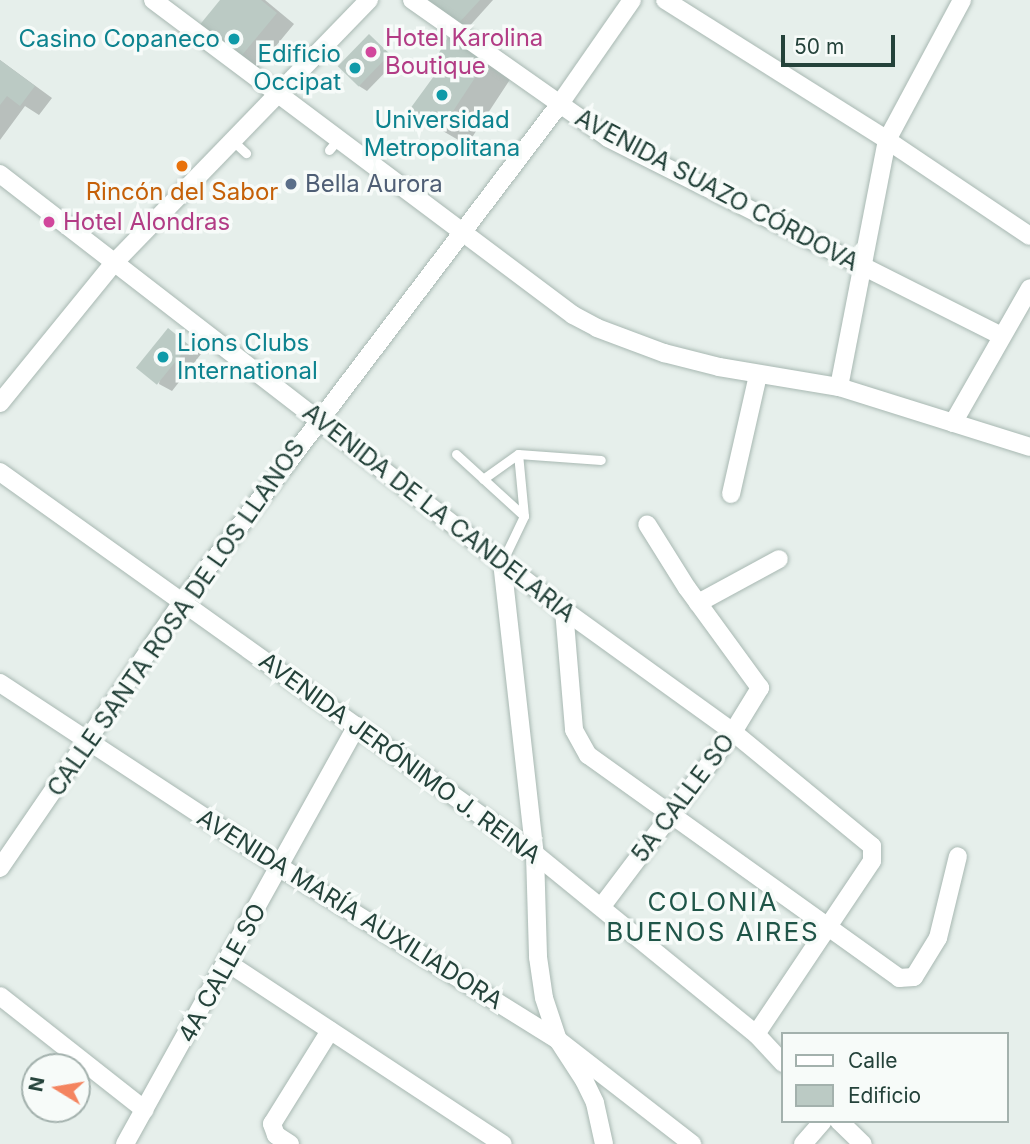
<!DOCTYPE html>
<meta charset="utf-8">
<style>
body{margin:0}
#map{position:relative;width:1030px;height:1144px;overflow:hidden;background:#e6efeb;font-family:Inter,sans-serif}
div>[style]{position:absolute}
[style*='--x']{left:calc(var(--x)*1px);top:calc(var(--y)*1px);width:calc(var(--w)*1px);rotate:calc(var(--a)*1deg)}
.shadow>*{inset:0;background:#0003}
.building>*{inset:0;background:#bbcac4;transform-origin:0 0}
.roads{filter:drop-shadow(0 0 2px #a8b8b2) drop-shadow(0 0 2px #a8b8b2)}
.service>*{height:9px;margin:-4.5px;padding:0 4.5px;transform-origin:4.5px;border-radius:4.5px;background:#fff}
.minor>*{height:18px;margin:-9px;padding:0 9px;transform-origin:9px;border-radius:9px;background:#fff}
.dots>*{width:19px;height:19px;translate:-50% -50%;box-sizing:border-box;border:4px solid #f7fbf9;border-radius:50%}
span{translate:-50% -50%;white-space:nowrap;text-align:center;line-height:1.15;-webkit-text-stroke:7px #f7fbf9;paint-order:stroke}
.hotel-label{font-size:24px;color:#b23c85}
.left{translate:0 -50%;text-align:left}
.culture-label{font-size:24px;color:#0d838f}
.right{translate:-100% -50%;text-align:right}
.service-label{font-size:24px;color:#4e5e75}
.street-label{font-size:24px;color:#24423a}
.food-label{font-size:24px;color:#c56008}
.neighbourhood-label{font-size:26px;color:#1f5548;letter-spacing:2px}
.legend{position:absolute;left:781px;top:1032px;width:228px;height:91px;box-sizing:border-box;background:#f7fbf9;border:2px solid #a3b1ad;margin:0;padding:9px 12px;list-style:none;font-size:21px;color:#24423a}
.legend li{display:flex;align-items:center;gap:14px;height:35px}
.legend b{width:35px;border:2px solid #a3b1ad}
.north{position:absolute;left:21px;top:1053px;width:70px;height:70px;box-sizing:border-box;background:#f7fbf9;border:2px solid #a3b1ad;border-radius:50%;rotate:281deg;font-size:19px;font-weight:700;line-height:28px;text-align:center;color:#24423a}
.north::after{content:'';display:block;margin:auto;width:24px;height:32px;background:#f4845f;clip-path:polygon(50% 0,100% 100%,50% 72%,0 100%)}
.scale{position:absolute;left:781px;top:35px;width:114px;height:32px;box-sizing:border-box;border:4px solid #24423a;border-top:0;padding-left:9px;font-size:21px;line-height:24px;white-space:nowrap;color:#24423a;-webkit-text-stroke:5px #f7fbf9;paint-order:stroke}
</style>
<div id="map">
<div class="shadow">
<div style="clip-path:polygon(222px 0,265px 0,294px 24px,257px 69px,239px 58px)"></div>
<div style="clip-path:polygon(424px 0,493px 0,466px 30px)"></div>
<div style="clip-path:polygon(369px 36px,397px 60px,367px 91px,359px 86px)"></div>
<div style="clip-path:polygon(448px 39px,511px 78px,467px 145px,410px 112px,437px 76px)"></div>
<div style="clip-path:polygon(0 60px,52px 98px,39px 115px,25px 106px,0 140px)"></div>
<div style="clip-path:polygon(168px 331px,201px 354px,172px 391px,159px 384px)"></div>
</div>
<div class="building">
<div style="clip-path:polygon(220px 0,261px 0,277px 13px,238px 60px,198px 27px)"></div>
<div style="clip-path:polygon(422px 0,480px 0,456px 26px)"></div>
<div style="left:369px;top:34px;width:29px;height:45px;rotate:44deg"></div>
<div style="clip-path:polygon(448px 37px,486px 61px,440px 131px,407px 113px,434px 76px,428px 72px)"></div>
<div style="clip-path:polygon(0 60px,35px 86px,20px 106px,7px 96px,0 105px)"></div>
<div style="left:168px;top:328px;width:27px;height:51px;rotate:39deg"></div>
</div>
<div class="roads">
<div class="service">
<div style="--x:233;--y:141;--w:18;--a:43"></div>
<div style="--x:329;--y:150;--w:16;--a:-50"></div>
<div style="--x:456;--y:454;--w:92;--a:42.4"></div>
<div style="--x:483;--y:479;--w:43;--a:-35.5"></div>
<div style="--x:502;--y:562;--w:51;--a:-64.4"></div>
<div style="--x:524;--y:516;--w:62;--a:-95.5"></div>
<div style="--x:518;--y:454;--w:83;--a:4.1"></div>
</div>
<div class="minor">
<div style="--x:153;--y:0;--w:525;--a:36.87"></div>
<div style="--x:573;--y:315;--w:27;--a:28"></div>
<div style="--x:597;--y:328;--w:72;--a:20.5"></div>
<div style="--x:664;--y:353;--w:57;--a:14.3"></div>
<div style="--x:719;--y:367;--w:122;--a:9.5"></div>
<div style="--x:839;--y:387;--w:200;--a:17.4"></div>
<div style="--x:412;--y:0;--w:240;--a:35.1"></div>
<div style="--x:608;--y:138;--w:440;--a:26.7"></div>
<div style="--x:665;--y:0;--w:262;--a:32.2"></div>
<div style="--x:887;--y:140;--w:172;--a:33.9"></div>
<div style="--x:0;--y:174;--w:713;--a:37.71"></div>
<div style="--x:564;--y:610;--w:208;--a:35.8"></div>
<div style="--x:733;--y:732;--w:180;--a:39.4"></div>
<div style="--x:872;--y:846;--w:15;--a:90"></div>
<div style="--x:872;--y:861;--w:208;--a:123.8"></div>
<div style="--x:839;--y:387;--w:252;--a:-79"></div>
<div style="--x:887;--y:140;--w:159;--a:-61.8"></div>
<div style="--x:0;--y:403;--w:179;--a:-50.9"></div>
<div style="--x:113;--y:264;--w:368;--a:-45.9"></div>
<div style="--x:953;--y:423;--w:155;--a:-60.3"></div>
<div style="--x:0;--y:472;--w:657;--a:35.53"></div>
<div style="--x:535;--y:854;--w:285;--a:39.2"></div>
<div style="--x:756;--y:1034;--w:40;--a:47"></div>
<div style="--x:731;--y:494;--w:122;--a:-77.2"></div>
<div style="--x:502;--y:562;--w:294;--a:83.6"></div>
<div style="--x:535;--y:854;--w:103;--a:88.3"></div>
<div style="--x:538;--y:957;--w:41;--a:81.7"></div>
<div style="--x:544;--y:998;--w:44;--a:71.6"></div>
<div style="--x:558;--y:1040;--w:48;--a:57"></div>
<div style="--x:584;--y:1080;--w:25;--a:64"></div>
<div style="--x:595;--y:1103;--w:42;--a:77.6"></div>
<div style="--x:698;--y:603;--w:92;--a:-28.5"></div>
<div style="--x:564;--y:610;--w:120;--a:85.2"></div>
<div style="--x:574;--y:730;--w:29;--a:61"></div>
<div style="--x:588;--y:755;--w:383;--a:35.6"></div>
<div style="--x:899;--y:978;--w:15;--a:-4"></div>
<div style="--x:914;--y:977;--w:46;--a:-58.4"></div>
<div style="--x:938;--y:938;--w:84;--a:-76.3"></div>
<div style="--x:0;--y:683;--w:335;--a:33.3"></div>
<div style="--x:280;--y:867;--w:327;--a:31.9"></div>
<div style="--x:558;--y:1040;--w:170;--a:37.8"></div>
<div style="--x:0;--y:868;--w:322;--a:-55.6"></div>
<div style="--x:182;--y:602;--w:624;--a:-52.82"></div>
<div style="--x:559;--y:105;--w:128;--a:-55.2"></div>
<div style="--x:602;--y:906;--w:218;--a:-53"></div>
<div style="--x:733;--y:732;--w:52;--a:-58.5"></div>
<div style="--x:760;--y:688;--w:124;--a:-126.1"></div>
<div style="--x:687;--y:588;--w:75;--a:-122"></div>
<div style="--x:228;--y:963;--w:329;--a:33.4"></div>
<div style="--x:0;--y:996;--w:184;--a:38.2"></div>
<div style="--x:839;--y:1121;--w:33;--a:44"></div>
<div style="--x:125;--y:1144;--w:478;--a:-61"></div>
<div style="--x:290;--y:1144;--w:17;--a:-147"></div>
<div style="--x:276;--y:1135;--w:12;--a:-110"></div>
<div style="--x:272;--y:1124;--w:110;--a:-58.1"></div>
<div style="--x:803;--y:1144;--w:30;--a:-49"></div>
</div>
</div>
<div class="dots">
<div style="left:234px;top:39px;background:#0f9aa8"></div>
<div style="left:371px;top:52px;background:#d1479c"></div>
<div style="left:355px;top:68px;background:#0f9aa8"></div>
<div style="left:442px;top:95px;background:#0f9aa8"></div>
<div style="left:182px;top:166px;background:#e8710a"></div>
<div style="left:291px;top:184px;background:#5c6f8a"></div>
<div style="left:49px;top:222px;background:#d1479c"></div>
<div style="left:163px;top:357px;background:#0f9aa8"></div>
</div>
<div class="hotel-label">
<span class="left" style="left:385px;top:52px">Hotel Karolina<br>Boutique</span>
<span class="left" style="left:63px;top:222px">Hotel Alondras</span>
</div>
<div class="culture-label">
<span class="right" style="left:220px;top:39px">Casino Copaneco</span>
<span class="right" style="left:341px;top:68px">Edificio<br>Occipat</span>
<span style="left:442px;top:134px">Universidad<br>Metropolitana</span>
<span class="left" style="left:177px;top:357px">Lions Clubs<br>International</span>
</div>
<div class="service-label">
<span class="left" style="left:305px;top:184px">Bella Aurora</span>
</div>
<div class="street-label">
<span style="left:717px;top:190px;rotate:28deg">AVENIDA SUAZO CÓRDOVA</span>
<span style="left:439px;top:513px;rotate:38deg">AVENIDA DE LA CANDELARIA</span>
<span style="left:176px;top:618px;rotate:-55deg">CALLE SANTA ROSA DE LOS LLANOS</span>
<span style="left:400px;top:758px;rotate:36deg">AVENIDA JERÓNIMO J. REINA</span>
<span style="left:683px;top:798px;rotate:-53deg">5A CALLE SO</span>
<span style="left:350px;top:909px;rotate:32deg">AVENIDA MARÍA AUXILIADORA</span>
<span style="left:222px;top:973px;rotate:-61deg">4A CALLE SO</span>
</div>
<div class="food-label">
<span style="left:182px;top:192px">Rincón del Sabor</span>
</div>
<div class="neighbourhood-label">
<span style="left:713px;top:917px">COLONIA<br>BUENOS AIRES</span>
</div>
<ul class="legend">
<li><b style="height:9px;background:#fff"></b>Calle</li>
<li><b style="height:19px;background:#bbcac4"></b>Edificio</li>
</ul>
<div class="north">N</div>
<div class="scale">50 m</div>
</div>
